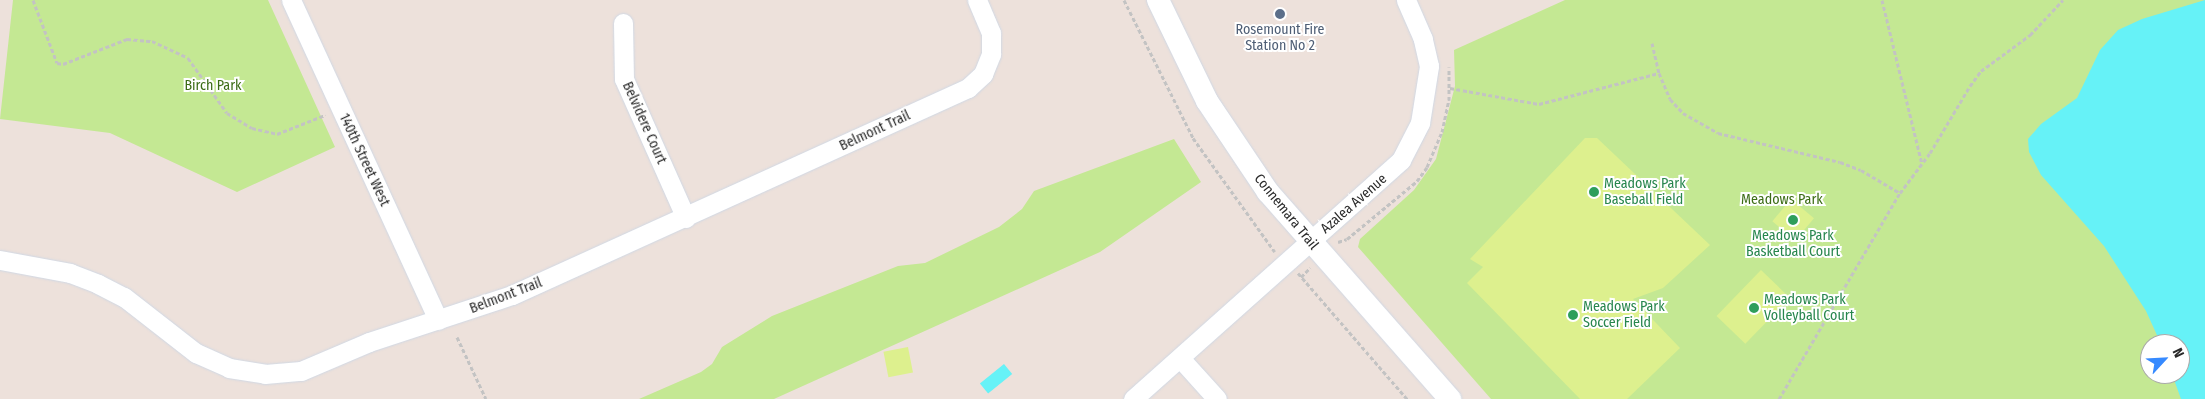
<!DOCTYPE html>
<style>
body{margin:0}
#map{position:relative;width:2205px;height:399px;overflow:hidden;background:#ede1db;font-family:"Fira Sans Condensed",sans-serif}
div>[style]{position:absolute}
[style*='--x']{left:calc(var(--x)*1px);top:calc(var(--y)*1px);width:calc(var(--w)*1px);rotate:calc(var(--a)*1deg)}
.green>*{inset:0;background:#c4e893}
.pitch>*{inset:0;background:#ddf08e;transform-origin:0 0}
.water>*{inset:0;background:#66f2f7;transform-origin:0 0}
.path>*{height:3px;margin-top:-1.5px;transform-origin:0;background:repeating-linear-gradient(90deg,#c3c3c3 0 4px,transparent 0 6.5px)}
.roads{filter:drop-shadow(0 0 1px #d0d8e4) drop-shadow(0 0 1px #d0d8e4)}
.minor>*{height:19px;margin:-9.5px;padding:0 9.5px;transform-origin:9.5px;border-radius:9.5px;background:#fff}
.tertiary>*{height:22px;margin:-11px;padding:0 11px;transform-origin:11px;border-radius:11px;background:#fff}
.dots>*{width:14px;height:14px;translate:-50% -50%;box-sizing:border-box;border:2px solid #fff;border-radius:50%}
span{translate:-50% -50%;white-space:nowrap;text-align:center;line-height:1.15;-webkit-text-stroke:4px #fff;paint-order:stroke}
.service-label{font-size:14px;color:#4e5e75}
.park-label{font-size:14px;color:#3b6c15}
.street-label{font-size:14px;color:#2a2a2a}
.leisure-label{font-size:14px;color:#27864d}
.left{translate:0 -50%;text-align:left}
.north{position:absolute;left:2140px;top:334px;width:50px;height:50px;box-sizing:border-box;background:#fff;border:1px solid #aaa;border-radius:50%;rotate:65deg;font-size:14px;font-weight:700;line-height:20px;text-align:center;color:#2a2a2a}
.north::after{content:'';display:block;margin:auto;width:18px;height:22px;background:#368aff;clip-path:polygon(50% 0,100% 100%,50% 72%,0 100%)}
</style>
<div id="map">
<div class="green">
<div style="clip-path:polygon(13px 0,268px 0,335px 147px,237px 192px,110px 133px,0 119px)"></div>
<div style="clip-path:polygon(evenodd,1565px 0,2205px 0,2205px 399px,1491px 399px,1358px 247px,1360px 239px,1414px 190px,1436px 159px,1455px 86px,1454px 50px,1565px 0,2150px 344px,2180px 344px,2180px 374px,2150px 374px,2150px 344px)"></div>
<div style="clip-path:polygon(1174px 139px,1201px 182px,1100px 252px,774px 399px,639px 399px,701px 372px,712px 364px,722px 347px,772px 316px,898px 266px,925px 263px,999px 227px,1022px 209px,1034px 191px)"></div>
</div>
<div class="pitch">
<div style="clip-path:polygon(1585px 138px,1597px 138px,1710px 245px,1663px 288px,1633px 299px,1680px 348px,1627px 399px,1580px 399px,1467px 283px,1483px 267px,1470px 259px)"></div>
<div style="left:1791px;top:199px;width:30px;height:29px;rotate:40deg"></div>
<div style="left:1761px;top:270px;width:40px;height:64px;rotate:44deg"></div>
<div style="left:908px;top:347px;width:26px;height:25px;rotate:79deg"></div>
</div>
<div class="water">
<div style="clip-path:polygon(2205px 0,2205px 399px,2181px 399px,2172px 374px,2180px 374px,2180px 344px,2161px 344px,2146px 311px,2104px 246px,2041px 175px,2029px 152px,2028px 139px,2041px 124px,2077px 98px,2100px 50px,2118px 30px,2142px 19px)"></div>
<div style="left:1004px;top:364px;width:13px;height:31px;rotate:51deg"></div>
</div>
<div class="path">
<div style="--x:33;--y:0;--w:67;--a:69.1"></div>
<div style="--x:57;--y:63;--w:6;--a:9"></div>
<div style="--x:63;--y:64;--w:69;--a:-21.3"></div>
<div style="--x:127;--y:39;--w:25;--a:5"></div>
<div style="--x:152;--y:41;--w:40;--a:25"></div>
<div style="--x:188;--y:58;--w:67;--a:54.7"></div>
<div style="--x:227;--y:113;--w:29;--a:31"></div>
<div style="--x:252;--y:128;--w:26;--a:13"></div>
<div style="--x:277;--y:134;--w:52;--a:-21.6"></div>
<div style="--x:1124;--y:0;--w:154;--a:63.4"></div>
<div style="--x:1193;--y:138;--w:140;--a:54.3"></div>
<div style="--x:1882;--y:0;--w:169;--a:76.3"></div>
<div style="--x:1652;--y:43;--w:31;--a:77"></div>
<div style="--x:1450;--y:88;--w:90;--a:10.2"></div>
<div style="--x:1539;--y:104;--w:124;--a:-14.5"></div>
<div style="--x:1659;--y:73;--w:28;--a:67"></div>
<div style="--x:1670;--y:99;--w:19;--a:47"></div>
<div style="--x:1683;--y:113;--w:40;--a:29.7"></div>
<div style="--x:1718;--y:133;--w:125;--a:13.4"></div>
<div style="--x:1840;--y:162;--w:22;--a:21"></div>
<div style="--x:1861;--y:170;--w:45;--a:30.5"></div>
<div style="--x:1338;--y:242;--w:9;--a:-18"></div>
<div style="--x:1347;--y:239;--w:91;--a:-39.6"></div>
<div style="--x:1417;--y:181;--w:17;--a:-54"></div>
<div style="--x:1427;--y:167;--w:38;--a:-67"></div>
<div style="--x:1442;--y:132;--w:33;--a:-78"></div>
<div style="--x:1449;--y:100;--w:33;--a:-90"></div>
<div style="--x:1298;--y:273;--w:167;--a:49.1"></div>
<div style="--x:1301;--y:277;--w:13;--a:-45"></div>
<div style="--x:457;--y:337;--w:68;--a:64.9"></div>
<div style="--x:1779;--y:399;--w:239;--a:-59.6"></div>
<div style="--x:1900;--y:193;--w:50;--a:-53.1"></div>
<div style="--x:1930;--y:153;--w:78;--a:-59.2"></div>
<div style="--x:1970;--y:86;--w:19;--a:-54"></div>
<div style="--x:1981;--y:71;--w:61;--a:-36.3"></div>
<div style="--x:2030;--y:35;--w:48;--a:-46.7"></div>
</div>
<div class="roads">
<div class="minor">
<div style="--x:291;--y:0;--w:352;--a:65.3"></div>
<div style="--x:623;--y:23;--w:56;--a:89"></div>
<div style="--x:624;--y:79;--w:152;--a:66"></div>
<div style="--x:0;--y:260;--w:71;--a:10.5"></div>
<div style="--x:70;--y:273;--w:30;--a:21"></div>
<div style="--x:98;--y:284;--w:29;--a:27"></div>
<div style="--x:124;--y:297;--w:91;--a:37.9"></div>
<div style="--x:196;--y:353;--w:36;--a:24"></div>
<div style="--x:229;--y:368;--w:36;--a:9"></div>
<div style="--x:265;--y:374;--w:36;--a:-5"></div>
<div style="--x:301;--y:371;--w:74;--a:-23.1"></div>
<div style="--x:369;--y:342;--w:151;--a:-18.2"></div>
<div style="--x:512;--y:295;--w:501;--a:-24.42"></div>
<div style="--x:968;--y:88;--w:21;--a:-43"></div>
<div style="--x:983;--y:74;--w:22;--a:-68"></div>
<div style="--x:991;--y:54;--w:21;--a:-90"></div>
<div style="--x:991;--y:33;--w:36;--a:-113"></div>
<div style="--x:1180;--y:358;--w:55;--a:47.9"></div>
<div style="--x:1133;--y:399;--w:359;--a:-41.7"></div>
<div style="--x:1401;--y:160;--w:42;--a:-62.8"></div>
<div style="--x:1420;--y:123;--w:58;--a:-81"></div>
<div style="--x:1429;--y:66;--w:28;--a:-103"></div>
<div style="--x:1423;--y:39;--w:43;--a:-113.6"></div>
</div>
<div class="tertiary">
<div style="--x:1158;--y:0;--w:112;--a:64.1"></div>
<div style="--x:1207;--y:101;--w:110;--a:56.2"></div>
<div style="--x:1268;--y:192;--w:276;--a:48.7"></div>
</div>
</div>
<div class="dots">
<div style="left:1280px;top:14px;background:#5c6f8a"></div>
<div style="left:1594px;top:192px;background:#2e9e5b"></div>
<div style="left:1793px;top:220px;background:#2e9e5b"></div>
<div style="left:1754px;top:308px;background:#2e9e5b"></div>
<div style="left:1573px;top:315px;background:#2e9e5b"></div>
</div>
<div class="service-label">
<span style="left:1280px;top:38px">Rosemount Fire<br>Station No 2</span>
</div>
<div class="park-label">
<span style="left:213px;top:86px">Birch Park</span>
<span style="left:1782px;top:200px">Meadows Park</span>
</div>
<div class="street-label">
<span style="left:644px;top:123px;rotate:66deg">Belvidere Court</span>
<span style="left:875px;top:131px;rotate:-25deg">Belmont Trail</span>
<span style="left:364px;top:160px;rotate:65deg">140th Street West</span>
<span style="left:1354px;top:204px;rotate:-41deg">Azalea Avenue</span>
<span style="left:1286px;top:212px;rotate:51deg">Connemara Trail</span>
<span style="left:506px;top:296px;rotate:-21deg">Belmont Trail</span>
</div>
<div class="leisure-label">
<span class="left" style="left:1604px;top:192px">Meadows Park<br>Baseball Field</span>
<span style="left:1793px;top:244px">Meadows Park<br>Basketball Court</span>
<span class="left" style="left:1764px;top:308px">Meadows Park<br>Volleyball Court</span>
<span class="left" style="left:1583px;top:315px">Meadows Park<br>Soccer Field</span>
</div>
<div class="north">N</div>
</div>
